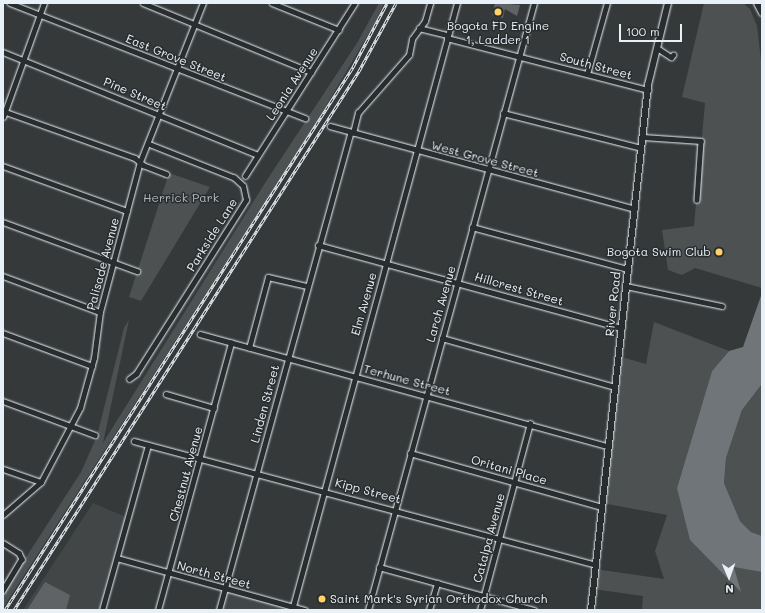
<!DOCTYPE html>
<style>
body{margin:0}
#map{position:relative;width:765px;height:613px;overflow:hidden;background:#35393a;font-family:Mali,sans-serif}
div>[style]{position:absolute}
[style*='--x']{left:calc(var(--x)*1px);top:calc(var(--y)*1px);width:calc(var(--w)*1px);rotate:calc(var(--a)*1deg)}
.built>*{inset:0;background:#424647}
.green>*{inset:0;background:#4d5152}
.water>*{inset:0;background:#707579}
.building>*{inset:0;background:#5f6365}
.roads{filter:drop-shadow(0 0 1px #e8f1f8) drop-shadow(0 0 1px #e8f1f8)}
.minor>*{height:4.5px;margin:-2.25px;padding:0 2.25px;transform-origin:2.25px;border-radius:2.25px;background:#2a2d2e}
.major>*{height:6px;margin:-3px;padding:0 3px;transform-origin:3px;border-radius:3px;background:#2a2d2e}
.rail>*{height:3px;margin-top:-1.5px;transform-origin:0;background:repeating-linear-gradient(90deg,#2a2d2e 0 4.5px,#e8f1f8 0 9px);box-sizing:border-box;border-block:1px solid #e8f1f8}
.dots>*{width:11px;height:11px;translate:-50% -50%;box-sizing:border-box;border:2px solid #2a2d2e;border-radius:50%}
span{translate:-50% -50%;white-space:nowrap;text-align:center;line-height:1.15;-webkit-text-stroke:3px #2a2d2e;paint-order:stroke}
.poi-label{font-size:12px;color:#e8f1f8}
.right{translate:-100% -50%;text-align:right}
.left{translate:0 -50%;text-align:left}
.street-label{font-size:12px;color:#e8f1f8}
.park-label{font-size:12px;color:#b2b9be}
.frame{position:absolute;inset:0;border:4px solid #e8f1f8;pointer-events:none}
.north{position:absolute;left:709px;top:557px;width:40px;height:40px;-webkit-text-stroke:3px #2a2d2e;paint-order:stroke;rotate:178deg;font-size:11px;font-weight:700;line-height:16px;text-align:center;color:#e8f1f8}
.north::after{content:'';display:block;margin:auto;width:14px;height:18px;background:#e8f1f8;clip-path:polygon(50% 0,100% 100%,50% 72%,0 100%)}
.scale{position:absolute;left:619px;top:24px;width:63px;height:18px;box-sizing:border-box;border:2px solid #e8f1f8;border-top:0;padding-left:5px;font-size:12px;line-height:14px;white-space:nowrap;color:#e8f1f8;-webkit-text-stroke:3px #2a2d2e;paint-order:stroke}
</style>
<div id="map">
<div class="built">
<div style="clip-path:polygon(93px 503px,128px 518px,102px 610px,23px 610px)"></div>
<div style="clip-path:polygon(226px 588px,293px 606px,292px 610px,219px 610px)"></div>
</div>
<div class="green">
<div style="clip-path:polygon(379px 3px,384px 3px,375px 23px,316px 123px,3px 608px,3px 593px,81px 472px,97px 436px,124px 328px,129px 320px,103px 443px,265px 183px,357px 43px)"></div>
<div style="clip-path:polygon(704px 3px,743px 3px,750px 9px,757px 26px,762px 69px,762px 288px,695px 268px,682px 275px,668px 270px,662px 230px,694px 226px,705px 103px,682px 97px)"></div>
<div style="clip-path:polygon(169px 173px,210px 187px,141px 301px,129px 297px)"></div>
<div style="clip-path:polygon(654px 322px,729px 351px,712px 371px,677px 488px,740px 591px,734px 566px,762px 572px,762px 610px,642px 610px,643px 596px,593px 589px,595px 569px,664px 579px,655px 551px,667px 515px,602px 503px,618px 356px,646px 364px)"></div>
<div style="clip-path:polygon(762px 384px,762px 536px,751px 532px,740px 521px,724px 483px,726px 458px,742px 410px)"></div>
</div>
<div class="water">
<div style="clip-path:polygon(762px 293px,762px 384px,742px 410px,726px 458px,724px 483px,740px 521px,751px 532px,762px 536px,762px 572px,734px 567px,741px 592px,690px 540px,677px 488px,712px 371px,729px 351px,743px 347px)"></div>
</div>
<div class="building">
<div style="clip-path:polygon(495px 3px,520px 5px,517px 16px,505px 9px,503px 18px,492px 15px)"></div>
<div style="clip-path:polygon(45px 582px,70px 595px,66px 610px,27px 610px)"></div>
</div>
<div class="roads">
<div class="minor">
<div style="--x:10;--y:3;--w:317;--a:21.3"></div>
<div style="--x:143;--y:3;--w:182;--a:22.3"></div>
<div style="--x:272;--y:3;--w:72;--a:21.9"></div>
<div style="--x:419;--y:28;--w:29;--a:14"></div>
<div style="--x:447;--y:38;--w:208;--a:14.5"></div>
<div style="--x:657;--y:48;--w:17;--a:33"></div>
<div style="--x:671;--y:57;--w:3;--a:-45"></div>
<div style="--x:3;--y:52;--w:275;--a:22"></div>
<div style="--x:587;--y:74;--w:74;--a:-74.3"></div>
<div style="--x:3;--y:111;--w:140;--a:19.6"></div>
<div style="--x:135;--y:158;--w:11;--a:41"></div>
<div style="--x:143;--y:165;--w:25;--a:21"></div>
<div style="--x:503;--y:113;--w:142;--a:14.2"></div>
<div style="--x:3;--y:117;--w:121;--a:-70.2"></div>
<div style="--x:330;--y:126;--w:316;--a:15.2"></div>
<div style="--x:353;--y:133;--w:21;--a:-76"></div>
<div style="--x:358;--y:113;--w:77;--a:-48.7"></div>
<div style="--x:409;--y:55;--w:16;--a:-79"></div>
<div style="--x:412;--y:39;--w:22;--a:-54"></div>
<div style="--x:425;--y:21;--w:19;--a:-74"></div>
<div style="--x:643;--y:137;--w:58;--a:3.9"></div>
<div style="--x:701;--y:141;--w:59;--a:93.9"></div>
<div style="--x:3;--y:166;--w:132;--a:19.9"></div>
<div style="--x:245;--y:176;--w:205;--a:-57.6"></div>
<div style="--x:3;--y:222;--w:143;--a:20.1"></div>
<div style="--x:472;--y:227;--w:162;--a:15.1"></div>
<div style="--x:318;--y:245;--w:315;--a:15.3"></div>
<div style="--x:3;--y:276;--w:103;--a:20.4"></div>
<div style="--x:626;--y:286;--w:98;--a:11.8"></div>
<div style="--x:3;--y:333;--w:95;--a:20.3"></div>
<div style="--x:200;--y:334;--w:423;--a:15.4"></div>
<div style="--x:442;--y:338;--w:180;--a:15.8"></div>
<div style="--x:249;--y:348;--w:73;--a:-75"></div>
<div style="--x:268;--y:277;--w:40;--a:13"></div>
<div style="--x:129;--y:379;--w:9;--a:-36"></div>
<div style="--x:136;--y:374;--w:206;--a:-57.7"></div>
<div style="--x:246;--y:200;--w:14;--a:-102"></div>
<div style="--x:243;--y:186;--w:12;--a:-138"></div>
<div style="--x:234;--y:178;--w:92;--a:-158.4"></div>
<div style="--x:166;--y:394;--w:50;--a:16.3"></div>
<div style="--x:3;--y:401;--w:98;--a:20.3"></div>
<div style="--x:134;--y:441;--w:478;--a:15"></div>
<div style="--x:410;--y:453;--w:199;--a:15.7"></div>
<div style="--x:3;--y:469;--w:40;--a:18.9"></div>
<div style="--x:3;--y:515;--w:50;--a:-41"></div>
<div style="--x:41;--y:482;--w:84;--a:-62.2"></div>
<div style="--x:80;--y:408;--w:52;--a:-74.4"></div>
<div style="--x:94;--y:358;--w:46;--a:-82.6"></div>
<div style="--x:100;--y:312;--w:155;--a:-75.1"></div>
<div style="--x:140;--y:162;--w:171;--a:-68.4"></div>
<div style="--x:3;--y:543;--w:19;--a:32"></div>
<div style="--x:19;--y:553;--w:7;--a:63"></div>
<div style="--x:22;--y:559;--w:37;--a:121"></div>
<div style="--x:117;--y:558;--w:195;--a:15.5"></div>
<div style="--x:379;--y:567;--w:161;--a:15.5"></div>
<div style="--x:102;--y:610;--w:171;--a:-74.4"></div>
<div style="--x:158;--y:610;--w:277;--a:-74.7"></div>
<div style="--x:219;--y:610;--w:495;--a:-74.6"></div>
<div style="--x:292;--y:610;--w:629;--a:-74.79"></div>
<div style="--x:368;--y:610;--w:629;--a:-74.7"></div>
<div style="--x:429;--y:610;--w:28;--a:-73"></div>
<div style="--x:480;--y:610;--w:193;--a:-75"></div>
</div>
<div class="major">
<div style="--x:757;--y:3;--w:11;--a:63"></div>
<div style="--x:591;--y:610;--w:528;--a:-83.8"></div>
<div style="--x:648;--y:85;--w:84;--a:-76.3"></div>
</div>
</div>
<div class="rail">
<div style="--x:5;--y:610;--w:645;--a:-57.34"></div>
<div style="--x:353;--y:67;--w:72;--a:-62"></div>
<div style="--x:14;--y:610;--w:640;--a:-57.38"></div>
<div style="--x:359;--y:71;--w:77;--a:-61.4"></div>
</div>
<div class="dots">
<div style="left:498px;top:12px;background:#ffd166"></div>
<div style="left:719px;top:252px;background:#ffd166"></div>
<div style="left:322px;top:599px;background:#ffd166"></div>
</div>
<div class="poi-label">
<span style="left:498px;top:33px">Bogota FD Engine<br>1, Ladder 1</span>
<span class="right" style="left:711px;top:252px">Bogota Swim Club</span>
<span class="left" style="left:330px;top:599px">Saint Mark's Syrian Orthodox Church</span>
</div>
<div class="street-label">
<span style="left:176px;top:58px;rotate:22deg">East Grove Street</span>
<span style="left:596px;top:66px;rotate:15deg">South Street</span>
<span style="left:292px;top:84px;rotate:-57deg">Leonia Avenue</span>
<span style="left:135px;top:94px;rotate:23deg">Pine Street</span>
<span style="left:485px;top:159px;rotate:15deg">West Grove Street</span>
<span style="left:212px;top:235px;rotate:-58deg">Parkside Lane</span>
<span style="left:103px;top:264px;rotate:-75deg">Palisade Avenue</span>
<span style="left:519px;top:289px;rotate:16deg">Hillcrest Street</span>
<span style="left:364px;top:304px;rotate:-74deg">Elm Avenue</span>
<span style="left:441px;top:304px;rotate:-74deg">Larch Avenue</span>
<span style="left:613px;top:304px;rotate:-84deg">River Road</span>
<span style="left:407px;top:380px;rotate:15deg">Terhune Street</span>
<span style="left:265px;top:404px;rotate:-75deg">Linden Street</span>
<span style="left:509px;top:470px;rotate:16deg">Oritani Place</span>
<span style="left:186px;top:474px;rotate:-75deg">Chestnut Avenue</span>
<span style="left:368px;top:491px;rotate:15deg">Kipp Street</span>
<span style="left:489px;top:538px;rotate:-75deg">Catalpa Avenue</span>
<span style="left:214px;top:575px;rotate:15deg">North Street</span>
</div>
<div class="park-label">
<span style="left:181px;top:198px">Herrick Park</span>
</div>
<div class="frame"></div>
<div class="north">N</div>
<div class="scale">100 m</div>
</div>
